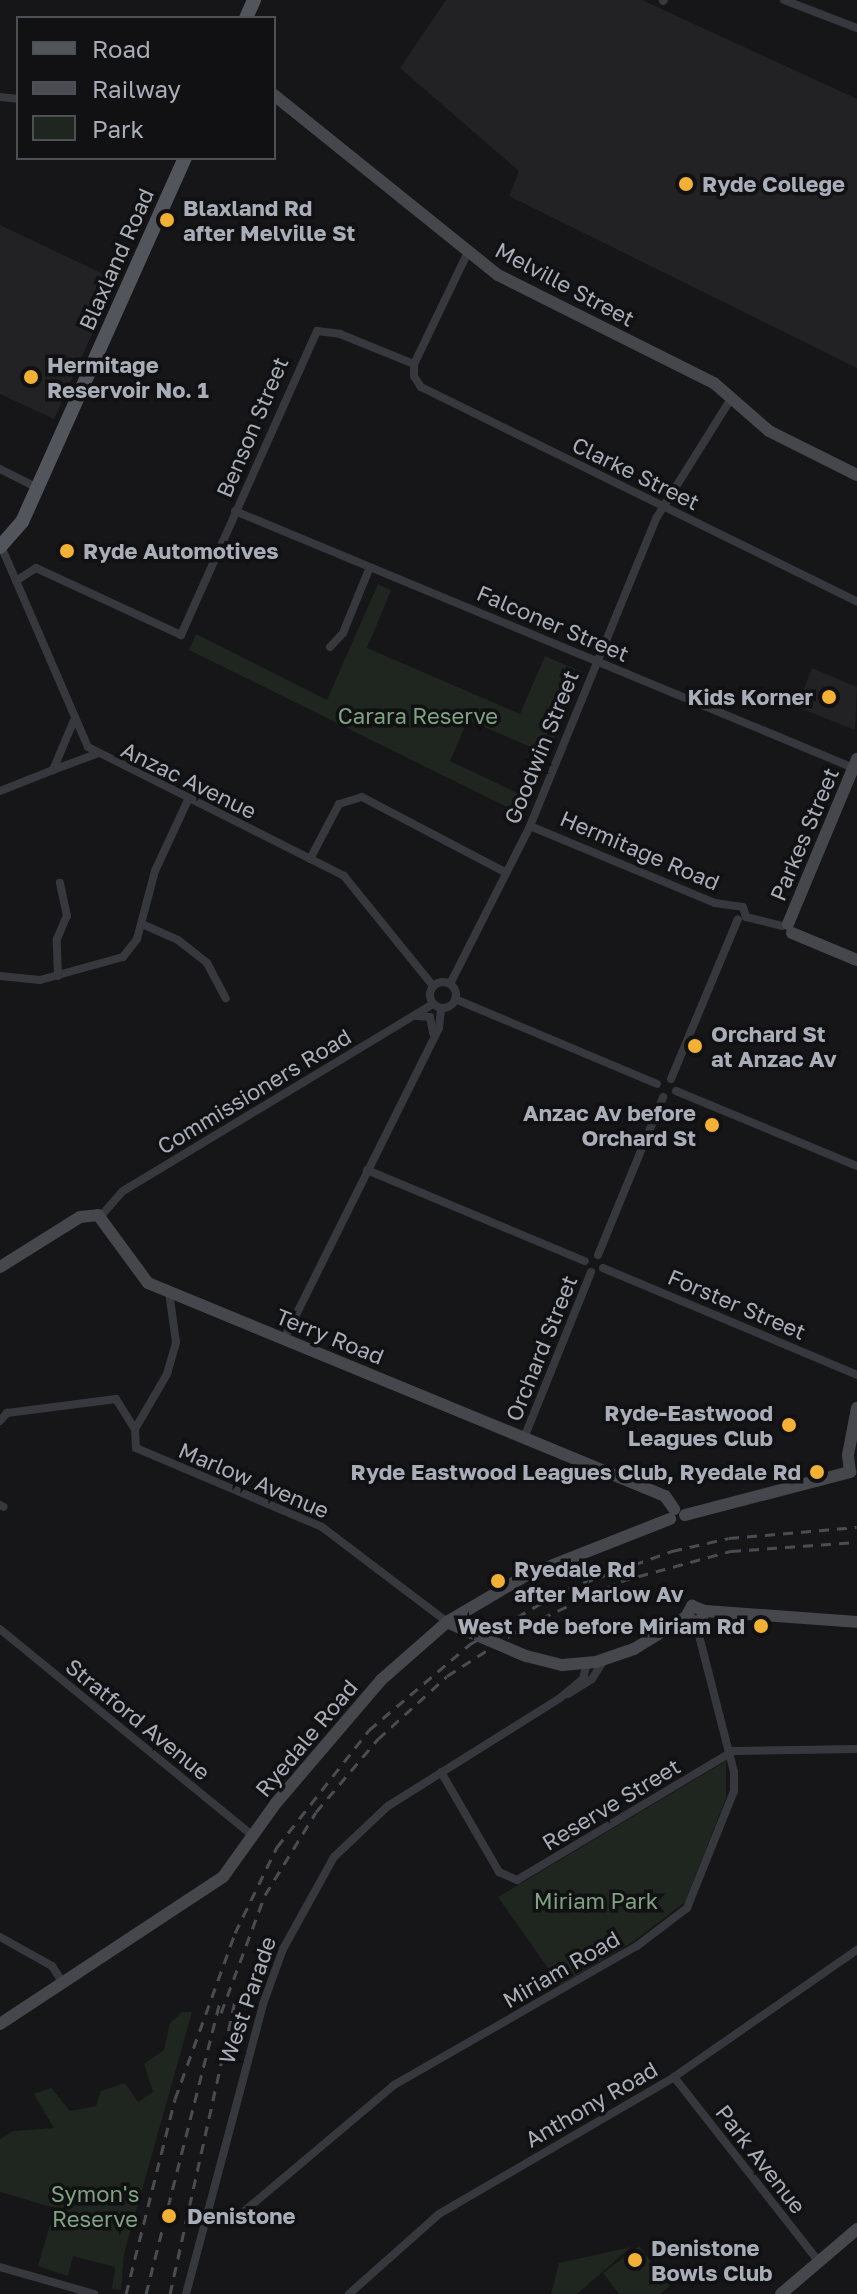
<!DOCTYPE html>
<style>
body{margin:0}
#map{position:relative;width:857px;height:2294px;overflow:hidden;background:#161618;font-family:"Golos Text",sans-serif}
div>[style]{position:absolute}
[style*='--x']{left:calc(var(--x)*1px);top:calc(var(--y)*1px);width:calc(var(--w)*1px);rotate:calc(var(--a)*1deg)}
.built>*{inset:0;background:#222225}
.green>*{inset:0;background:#1e261f}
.street>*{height:8px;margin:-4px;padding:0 4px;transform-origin:4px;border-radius:4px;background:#37383d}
.street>.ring{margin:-4px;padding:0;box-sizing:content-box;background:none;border:8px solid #37383d;border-radius:50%}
.secondary>*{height:12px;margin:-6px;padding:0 6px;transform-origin:6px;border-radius:6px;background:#45474d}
.primary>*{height:14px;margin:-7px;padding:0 7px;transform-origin:7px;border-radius:7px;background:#53555c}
.rail>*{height:3px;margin-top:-1.5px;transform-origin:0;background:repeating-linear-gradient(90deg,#4a4c52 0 10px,transparent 0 18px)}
.secondary-bridge>*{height:12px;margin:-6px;padding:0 6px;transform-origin:6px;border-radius:6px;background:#45474d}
.dots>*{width:22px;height:22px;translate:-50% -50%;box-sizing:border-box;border:4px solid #111113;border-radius:50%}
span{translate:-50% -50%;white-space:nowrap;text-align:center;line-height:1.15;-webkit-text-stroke:7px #111113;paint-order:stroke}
.poi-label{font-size:22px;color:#a8adb8;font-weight:700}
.left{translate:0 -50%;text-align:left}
.right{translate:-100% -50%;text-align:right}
.street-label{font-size:22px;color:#a8adb8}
.park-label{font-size:22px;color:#7fa381}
.legend{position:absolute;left:16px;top:16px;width:260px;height:144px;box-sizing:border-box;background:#111113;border:2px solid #4d4f55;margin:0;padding:10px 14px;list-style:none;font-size:24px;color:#a8adb8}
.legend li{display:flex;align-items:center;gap:16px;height:40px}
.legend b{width:40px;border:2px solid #4d4f55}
</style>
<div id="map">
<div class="built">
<div style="clip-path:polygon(446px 0,642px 0,857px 99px,857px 368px,509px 196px,519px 171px,400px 68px)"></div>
<div style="clip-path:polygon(0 225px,116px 280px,54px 419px,0 394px)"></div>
<div style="clip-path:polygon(812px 668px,857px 687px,855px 730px,797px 707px)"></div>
</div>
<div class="green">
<div style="clip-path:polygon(378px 584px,391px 590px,367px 648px,520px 714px,545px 656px,582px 672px,547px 754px,468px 720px,450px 761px,526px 797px,519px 813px,189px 650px,196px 634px,327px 700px)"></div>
<div style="clip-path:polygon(726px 1761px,726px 1798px,685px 1902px,633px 1942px,560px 1985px,498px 1897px)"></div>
<div style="clip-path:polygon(182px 2012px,192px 2012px,124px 2254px,121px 2290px,112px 2289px,115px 2267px,73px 2256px,68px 2276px,38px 2266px,55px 2208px,0 2192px,0 2139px,13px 2131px,54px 2128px,34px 2094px,51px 2088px,70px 2111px,96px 2106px,101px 2091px,125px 2083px,138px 2102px,153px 2092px,144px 2064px,164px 2050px,170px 2023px)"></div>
<div style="clip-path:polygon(639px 2246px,670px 2286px,660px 2294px,619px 2294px,603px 2273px)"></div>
<div style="clip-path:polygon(631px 2247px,577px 2294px,551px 2294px,559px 2263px)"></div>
</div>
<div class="street">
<div style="--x:784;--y:0;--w:78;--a:21"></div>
<div style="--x:663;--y:1;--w:1;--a:-45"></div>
<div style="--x:0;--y:97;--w:18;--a:6"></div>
<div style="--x:468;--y:252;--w:124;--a:115.7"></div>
<div style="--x:414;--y:364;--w:12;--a:90"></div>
<div style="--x:414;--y:376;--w:13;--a:58"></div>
<div style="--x:421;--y:387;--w:486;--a:26.2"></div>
<div style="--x:0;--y:469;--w:42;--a:26.6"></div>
<div style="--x:235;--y:511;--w:672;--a:22.56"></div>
<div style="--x:1;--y:546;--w:219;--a:66.6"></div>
<div style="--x:88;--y:747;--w:287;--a:26.7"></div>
<div style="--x:344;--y:876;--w:141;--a:51"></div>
<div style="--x:16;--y:581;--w:24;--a:-33"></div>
<div style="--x:36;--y:568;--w:160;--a:24.8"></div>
<div style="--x:181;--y:635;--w:333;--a:-65.9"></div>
<div style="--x:317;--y:331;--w:23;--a:7"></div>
<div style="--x:340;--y:334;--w:80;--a:22.1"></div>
<div style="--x:330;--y:647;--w:19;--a:-47"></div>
<div style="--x:343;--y:633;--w:71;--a:-67.8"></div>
<div style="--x:53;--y:770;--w:46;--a:-20.4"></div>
<div style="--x:0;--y:791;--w:57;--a:-21.6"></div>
<div style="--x:53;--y:770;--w:54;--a:-67.2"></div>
<div style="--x:530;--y:826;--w:200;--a:22.6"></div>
<div style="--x:715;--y:903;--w:28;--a:8"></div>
<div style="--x:743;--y:907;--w:10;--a:73"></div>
<div style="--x:310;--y:859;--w:62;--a:-62.2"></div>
<div style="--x:339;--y:804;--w:24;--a:-17"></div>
<div style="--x:362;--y:797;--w:161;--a:27.7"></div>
<div style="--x:746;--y:917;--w:37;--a:14"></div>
<div style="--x:142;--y:924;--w:39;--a:24"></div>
<div style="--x:178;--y:940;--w:37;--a:38"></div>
<div style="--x:207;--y:963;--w:40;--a:62"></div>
<div style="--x:0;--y:976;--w:40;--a:5.7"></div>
<div style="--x:40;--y:980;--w:86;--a:-15.5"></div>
<div style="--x:123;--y:957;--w:23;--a:-52"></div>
<div style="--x:137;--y:939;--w:70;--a:-75.2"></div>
<div style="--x:155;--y:871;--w:78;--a:-65.1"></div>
<div style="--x:58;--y:976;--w:37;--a:-92"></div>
<div style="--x:57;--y:939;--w:25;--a:-67"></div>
<div style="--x:67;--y:916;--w:34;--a:-102"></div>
<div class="ring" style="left:430px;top:982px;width:18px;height:18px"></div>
<div style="--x:450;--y:984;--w:177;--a:-63.1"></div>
<div style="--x:530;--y:826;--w:334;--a:-67.7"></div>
<div style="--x:657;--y:517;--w:142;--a:-58"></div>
<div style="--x:455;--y:999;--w:219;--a:22.8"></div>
<div style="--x:417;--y:1016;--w:13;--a:4"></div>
<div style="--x:430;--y:1017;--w:16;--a:79"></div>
<div style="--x:671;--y:1079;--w:173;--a:-67.3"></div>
<div style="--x:676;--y:1091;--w:196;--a:22.5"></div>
<div style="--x:367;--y:1170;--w:236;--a:22.7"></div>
<div style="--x:101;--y:1216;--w:33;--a:-49"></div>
<div style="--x:123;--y:1191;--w:362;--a:-31.1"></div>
<div style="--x:598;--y:1255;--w:171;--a:-67.6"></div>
<div style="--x:603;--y:1268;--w:276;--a:22.8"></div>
<div style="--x:284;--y:1339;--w:347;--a:-63.5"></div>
<div style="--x:439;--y:1028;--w:20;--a:-84"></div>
<div style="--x:0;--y:1421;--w:11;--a:-49"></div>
<div style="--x:7;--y:1413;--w:110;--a:-7.3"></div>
<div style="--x:116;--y:1399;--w:36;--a:58"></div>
<div style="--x:135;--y:1429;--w:19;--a:87"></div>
<div style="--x:136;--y:1448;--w:202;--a:23"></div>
<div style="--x:322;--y:1527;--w:157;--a:37.2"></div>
<div style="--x:135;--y:1429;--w:64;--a:-59.8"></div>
<div style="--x:167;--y:1374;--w:33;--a:-74"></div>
<div style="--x:176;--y:1342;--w:50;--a:-98"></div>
<div style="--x:524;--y:1438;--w:179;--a:-68"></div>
<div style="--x:0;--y:1505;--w:4;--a:27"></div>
<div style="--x:0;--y:1629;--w:328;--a:39.3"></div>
<div style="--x:568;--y:1694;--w:28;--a:-32"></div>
<div style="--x:592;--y:1679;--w:22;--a:-58"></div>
<div style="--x:441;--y:1772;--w:116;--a:59.9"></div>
<div style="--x:499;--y:1872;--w:20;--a:24"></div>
<div style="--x:517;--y:1880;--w:252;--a:-30.8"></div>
<div style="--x:733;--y:1751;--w:124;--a:-0.9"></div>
<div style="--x:0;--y:1937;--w:60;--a:29.1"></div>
<div style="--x:52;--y:1966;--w:20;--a:57"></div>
<div style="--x:674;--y:2077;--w:236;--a:51.9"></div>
<div style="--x:209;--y:2221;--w:26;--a:-4"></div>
<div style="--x:235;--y:2219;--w:208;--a:-40.1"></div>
<div style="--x:394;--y:2085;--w:280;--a:-29.8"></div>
<div style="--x:637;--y:1946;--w:63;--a:-37.2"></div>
<div style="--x:687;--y:1908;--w:126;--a:-68.1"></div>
<div style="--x:734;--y:1791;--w:19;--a:-90"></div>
<div style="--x:734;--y:1772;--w:153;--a:-104.4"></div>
<div style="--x:0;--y:2267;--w:98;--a:16"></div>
<div style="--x:186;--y:2294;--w:300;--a:-75.1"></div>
<div style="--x:263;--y:2004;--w:59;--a:-70"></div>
<div style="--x:283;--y:1949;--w:105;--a:-61"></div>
<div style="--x:334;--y:1857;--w:74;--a:-43.4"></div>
<div style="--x:388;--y:1806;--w:203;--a:-32.1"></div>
<div style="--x:560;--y:1698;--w:30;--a:-40"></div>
<div style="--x:583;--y:1679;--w:16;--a:-76"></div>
<div style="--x:349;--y:2294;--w:120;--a:-41.6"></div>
<div style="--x:439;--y:2214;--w:272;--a:-30.2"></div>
<div style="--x:674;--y:2077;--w:223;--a:-34.8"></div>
</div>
<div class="secondary">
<div style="--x:274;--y:95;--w:287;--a:38.8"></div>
<div style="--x:498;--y:275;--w:241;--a:26.6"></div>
<div style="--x:714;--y:383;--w:73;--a:41.1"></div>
<div style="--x:769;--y:431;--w:98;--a:26.6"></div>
<div style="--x:788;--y:924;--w:179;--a:-67.3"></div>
<div style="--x:792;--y:933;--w:70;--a:22.6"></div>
<div style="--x:0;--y:1267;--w:94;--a:-32"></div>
<div style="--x:80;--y:1217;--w:18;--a:-6"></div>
<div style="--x:98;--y:1215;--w:84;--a:53.7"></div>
<div style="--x:148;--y:1283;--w:559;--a:22.39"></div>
<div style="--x:665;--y:1496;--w:16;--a:55"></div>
<div style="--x:685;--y:1515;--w:171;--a:-14.6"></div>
<div style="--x:850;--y:1472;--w:17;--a:-97"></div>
<div style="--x:848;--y:1455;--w:48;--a:-79.2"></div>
<div style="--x:705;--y:1611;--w:152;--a:4.1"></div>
<div style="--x:686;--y:1617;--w:15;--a:28"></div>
<div style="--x:699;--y:1624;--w:14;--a:-65"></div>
<div style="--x:686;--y:1617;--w:13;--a:-61"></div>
<div style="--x:692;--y:1606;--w:14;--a:21"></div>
<div style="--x:447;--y:1622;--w:27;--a:24"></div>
<div style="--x:526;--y:1656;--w:37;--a:14"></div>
<div style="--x:562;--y:1665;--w:34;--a:-5"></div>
<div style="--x:596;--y:1662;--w:40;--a:-18.9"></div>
<div style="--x:634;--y:1649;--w:61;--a:-31.6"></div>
<div style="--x:0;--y:2024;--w:267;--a:-33.4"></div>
<div style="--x:223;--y:1877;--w:91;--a:-54.4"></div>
<div style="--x:276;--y:1803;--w:162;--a:-49.5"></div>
<div style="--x:381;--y:1680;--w:88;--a:-41.3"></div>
<div style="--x:447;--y:1622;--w:91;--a:-30.5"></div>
<div style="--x:525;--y:1576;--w:156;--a:-21.5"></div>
<div style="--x:781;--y:2294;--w:100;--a:-40.5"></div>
</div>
<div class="primary">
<div style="--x:246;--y:18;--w:20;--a:-66"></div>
<div style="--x:0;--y:547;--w:33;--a:-49"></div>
<div style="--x:22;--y:522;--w:399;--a:-65.9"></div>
</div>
<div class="rail">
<div style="--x:221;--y:2013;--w:126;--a:-69.6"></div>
<div style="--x:265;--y:1895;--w:97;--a:-58.4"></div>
<div style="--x:316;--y:1812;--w:96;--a:-49.7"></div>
<div style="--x:378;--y:1739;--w:93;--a:-42.4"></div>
<div style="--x:447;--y:1676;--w:93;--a:-32.7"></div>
<div style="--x:525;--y:1626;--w:106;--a:-25.1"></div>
<div style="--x:621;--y:1581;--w:114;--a:-15.3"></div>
<div style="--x:731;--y:1551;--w:126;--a:-4.1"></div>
<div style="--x:126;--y:2294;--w:201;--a:-75.9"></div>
<div style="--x:175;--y:2099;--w:177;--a:-70.1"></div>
<div style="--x:235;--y:1933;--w:96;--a:-64"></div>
<div style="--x:277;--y:1847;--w:149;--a:-51.8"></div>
<div style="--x:369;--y:1730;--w:133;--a:-40.4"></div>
<div style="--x:470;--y:1644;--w:111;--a:-29.8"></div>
<div style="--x:566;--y:1589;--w:113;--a:-19.7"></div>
<div style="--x:672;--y:1551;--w:58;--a:-12.8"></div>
<div style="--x:729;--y:1538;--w:128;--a:-4.9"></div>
<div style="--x:146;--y:2294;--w:302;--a:-75.8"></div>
<div style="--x:170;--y:2294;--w:300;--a:-77.5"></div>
</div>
<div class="secondary-bridge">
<div style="--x:472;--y:1633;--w:59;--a:23.1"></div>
</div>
<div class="dots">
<div style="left:686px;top:184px;background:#f2b134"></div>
<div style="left:167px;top:220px;background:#f2b134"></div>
<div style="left:31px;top:377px;background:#f2b134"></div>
<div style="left:67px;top:551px;background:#f2b134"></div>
<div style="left:829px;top:697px;background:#f2b134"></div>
<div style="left:695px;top:1046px;background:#f2b134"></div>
<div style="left:712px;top:1125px;background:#f2b134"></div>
<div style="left:789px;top:1425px;background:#f2b134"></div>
<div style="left:817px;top:1472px;background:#f2b134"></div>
<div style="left:498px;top:1581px;background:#f2b134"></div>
<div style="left:761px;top:1626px;background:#f2b134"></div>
<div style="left:169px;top:2216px;background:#f2b134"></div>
<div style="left:635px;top:2260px;background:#f2b134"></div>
</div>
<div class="poi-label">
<span class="left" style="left:702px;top:184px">Ryde College</span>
<span class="left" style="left:183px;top:220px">Blaxland Rd<br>after Melville St</span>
<span class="left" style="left:47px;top:377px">Hermitage<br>Reservoir No. 1</span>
<span class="left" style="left:83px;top:551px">Ryde Automotives</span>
<span class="right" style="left:813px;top:697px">Kids Korner</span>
<span class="left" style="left:711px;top:1046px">Orchard St<br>at Anzac Av</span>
<span class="right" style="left:696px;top:1125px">Anzac Av before<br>Orchard St</span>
<span class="right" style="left:773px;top:1425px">Ryde-Eastwood<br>Leagues Club</span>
<span class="right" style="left:801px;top:1472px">Ryde Eastwood Leagues Club, Ryedale Rd</span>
<span class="left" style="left:514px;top:1581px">Ryedale Rd<br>after Marlow Av</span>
<span class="right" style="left:745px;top:1626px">West Pde before Miriam Rd</span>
<span class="left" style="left:187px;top:2216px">Denistone</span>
<span class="left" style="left:651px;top:2260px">Denistone<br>Bowls Club</span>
</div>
<div class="street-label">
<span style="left:116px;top:259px;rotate:-66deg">Blaxland Road</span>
<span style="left:565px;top:284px;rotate:28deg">Melville Street</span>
<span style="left:252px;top:427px;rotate:-67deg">Benson Street</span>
<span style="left:636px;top:473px;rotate:26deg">Clarke Street</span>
<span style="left:553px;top:623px;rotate:23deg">Falconer Street</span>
<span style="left:541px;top:747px;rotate:-68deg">Goodwin Street</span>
<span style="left:189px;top:780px;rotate:26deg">Anzac Avenue</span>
<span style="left:804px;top:834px;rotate:-67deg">Parkes Street</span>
<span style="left:640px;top:850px;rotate:23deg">Hermitage Road</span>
<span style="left:254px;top:1091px;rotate:-31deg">Commissioners Road</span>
<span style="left:737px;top:1304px;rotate:23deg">Forster Street</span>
<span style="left:330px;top:1336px;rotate:22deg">Terry Road</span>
<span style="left:541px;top:1348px;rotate:-68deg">Orchard Street</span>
<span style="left:254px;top:1480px;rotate:23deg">Marlow Avenue</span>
<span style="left:138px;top:1719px;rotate:39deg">Stratford Avenue</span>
<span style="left:306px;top:1738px;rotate:-50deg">Ryedale Road</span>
<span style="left:611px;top:1804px;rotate:-31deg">Reserve Street</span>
<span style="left:561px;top:1969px;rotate:-30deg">Miriam Road</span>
<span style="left:247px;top:2000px;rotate:-71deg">West Parade</span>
<span style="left:591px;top:2104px;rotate:-30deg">Anthony Road</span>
<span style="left:761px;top:2159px;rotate:52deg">Park Avenue</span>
</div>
<div class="park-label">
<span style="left:418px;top:716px">Carara Reserve</span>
<span style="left:596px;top:1901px">Miriam Park</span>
<span style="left:95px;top:2206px">Symon's<br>Reserve</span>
</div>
<ul class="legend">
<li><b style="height:10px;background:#53555c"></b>Road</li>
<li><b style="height:10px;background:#4a4c52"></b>Railway</li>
<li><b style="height:22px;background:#1e261f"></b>Park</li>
</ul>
</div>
